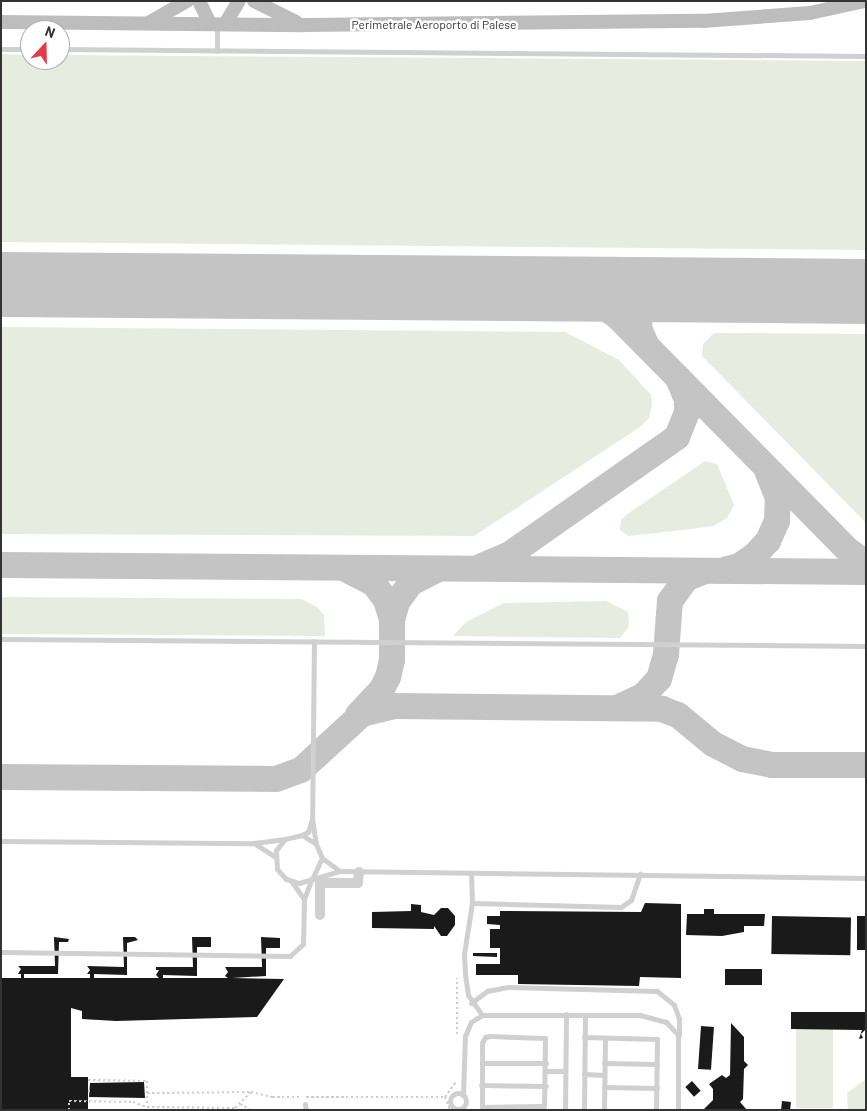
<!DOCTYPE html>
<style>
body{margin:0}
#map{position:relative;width:867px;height:1111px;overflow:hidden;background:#fff;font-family:Barlow,sans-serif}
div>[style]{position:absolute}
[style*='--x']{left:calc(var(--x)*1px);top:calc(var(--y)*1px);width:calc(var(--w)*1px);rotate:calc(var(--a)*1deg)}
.green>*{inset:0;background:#e6ecdf;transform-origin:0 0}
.taxiway>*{height:26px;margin:-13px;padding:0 13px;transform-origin:13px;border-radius:13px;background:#c4c4c4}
.runway>*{height:65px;margin:-32.5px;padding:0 32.5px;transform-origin:32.5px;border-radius:32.5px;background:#c4c4c4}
.building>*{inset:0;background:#1a1a1a;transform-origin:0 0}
.path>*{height:2px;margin-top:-1px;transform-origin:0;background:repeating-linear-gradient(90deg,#cdcdcd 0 2.5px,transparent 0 5px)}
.lane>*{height:5px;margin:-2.5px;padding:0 2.5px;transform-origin:2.5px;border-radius:2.5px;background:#d0d0d0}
.lane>.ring{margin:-2.5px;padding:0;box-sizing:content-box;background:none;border:5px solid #d0d0d0;border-radius:50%}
.street>*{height:10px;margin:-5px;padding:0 5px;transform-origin:5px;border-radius:5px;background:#d0d0d0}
.secondary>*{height:14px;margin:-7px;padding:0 7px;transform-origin:7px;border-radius:7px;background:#bdbdbd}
span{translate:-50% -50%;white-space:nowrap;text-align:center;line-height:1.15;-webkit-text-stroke:5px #fff;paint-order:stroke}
.street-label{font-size:12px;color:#333}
.frame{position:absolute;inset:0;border:2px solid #333;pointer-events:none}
.north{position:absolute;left:20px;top:20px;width:50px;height:50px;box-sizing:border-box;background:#fff;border:1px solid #adadad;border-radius:50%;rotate:21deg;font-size:14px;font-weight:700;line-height:20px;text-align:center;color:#333}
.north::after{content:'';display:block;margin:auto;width:18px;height:22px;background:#e63946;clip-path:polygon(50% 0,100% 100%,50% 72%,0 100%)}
</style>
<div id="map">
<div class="green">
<div style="clip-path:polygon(1px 54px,30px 55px,30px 60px,60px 60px,60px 55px,866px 61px,866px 250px,1px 242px)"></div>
<div style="clip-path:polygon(1px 327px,565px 332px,619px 360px,651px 395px,652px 405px,649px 418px,640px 427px,474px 536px,1px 534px)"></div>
<div style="clip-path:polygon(714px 333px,866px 334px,866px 523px,702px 356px,703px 344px)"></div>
<div style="clip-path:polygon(705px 461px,717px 464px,734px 505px,727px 518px,713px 526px,683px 530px,628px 536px,620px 530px,621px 520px,626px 515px)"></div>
<div style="clip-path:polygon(1px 597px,301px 599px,317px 607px,324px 615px,325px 636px,1px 634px)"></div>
<div style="clip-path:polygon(606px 601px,628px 612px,629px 626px,620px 638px,453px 636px,466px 622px,504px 603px)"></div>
<div style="left:796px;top:1029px;width:37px;height:79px"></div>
<div style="clip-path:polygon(866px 1079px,866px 1110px,848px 1110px,847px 1093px)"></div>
</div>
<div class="taxiway">
<div style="--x:554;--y:288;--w:37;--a:16"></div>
<div style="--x:590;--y:298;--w:34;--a:34"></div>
<div style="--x:618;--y:317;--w:329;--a:45.4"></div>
<div style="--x:849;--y:551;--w:21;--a:35"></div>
<div style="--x:646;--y:344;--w:17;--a:-114"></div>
<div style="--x:639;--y:328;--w:14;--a:-86"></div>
<div style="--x:640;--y:314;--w:14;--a:-60"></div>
<div style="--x:647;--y:302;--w:14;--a:-34"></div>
<div style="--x:659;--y:294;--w:19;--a:-16"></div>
<div style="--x:1;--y:565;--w:865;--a:0.46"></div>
<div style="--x:482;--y:566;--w:30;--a:-23"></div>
<div style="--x:510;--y:554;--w:204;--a:-35"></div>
<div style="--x:677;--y:437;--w:27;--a:-68"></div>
<div style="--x:687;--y:412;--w:12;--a:-90"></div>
<div style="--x:687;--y:400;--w:24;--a:-112"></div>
<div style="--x:345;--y:569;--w:33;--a:27"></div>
<div style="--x:374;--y:584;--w:20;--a:53"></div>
<div style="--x:386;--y:600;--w:21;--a:73"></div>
<div style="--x:392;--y:620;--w:40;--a:90"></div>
<div style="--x:392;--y:660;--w:17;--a:103"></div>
<div style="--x:388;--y:677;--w:13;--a:117"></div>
<div style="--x:382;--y:689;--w:35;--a:133"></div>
<div style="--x:727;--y:569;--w:12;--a:-14"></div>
<div style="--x:739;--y:566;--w:18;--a:-34"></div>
<div style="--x:754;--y:556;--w:21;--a:-47"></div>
<div style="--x:768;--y:541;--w:22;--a:-66"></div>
<div style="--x:777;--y:521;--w:23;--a:-88"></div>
<div style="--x:778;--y:498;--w:29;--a:-112"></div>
<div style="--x:392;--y:620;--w:19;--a:-74"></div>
<div style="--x:397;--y:602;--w:24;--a:-54"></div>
<div style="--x:411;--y:583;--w:31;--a:-27"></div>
<div style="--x:619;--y:707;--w:26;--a:-25"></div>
<div style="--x:643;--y:696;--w:23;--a:-47"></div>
<div style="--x:659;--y:679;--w:26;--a:-74"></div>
<div style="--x:666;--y:654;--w:53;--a:-85.7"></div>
<div style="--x:670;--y:601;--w:29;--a:-54"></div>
<div style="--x:687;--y:578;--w:19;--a:-21"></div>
<div style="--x:1;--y:777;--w:275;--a:0.4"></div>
<div style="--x:276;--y:779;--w:27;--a:-20"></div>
<div style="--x:301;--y:770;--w:83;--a:-42.6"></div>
<div style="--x:362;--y:714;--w:33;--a:-14"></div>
<div style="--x:394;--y:706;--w:268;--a:0.6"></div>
<div style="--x:662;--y:709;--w:17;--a:21"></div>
<div style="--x:678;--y:715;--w:45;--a:39.6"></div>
<div style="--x:713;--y:744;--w:33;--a:27"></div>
<div style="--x:742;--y:759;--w:31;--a:11"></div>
<div style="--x:772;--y:765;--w:94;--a:0"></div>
</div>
<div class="runway">
<div style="--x:1;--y:284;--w:865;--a:0.46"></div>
</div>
<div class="building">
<div style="clip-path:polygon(645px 903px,681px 904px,681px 978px,640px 977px,639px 986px,518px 984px,518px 975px,476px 975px,476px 964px,500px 964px,500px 948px,490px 948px,490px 929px,500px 929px,500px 925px,487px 924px,487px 916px,500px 916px,500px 911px,641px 912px)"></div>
<div style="clip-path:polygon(411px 904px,421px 905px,421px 912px,434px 915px,441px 908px,448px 908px,455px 916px,455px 925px,447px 936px,441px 936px,434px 926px,434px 929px,372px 928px,372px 912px,411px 911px)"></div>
<div style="clip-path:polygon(704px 909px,714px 909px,714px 914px,765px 914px,764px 926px,744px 926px,744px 932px,722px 936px,686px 935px,687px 914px,704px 914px)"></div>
<div style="left:772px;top:916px;width:79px;height:38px;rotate:1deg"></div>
<div style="left:857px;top:916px;width:9px;height:34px"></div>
<div style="clip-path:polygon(54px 937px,69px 939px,68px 942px,59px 942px,58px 974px,24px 974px,24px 978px,90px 978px,90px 974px,87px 974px,90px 970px,87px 966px,124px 967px,123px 937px,135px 937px,138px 940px,127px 943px,127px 975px,94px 974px,94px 978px,159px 978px,156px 975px,159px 970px,156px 970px,156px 967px,193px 967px,192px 937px,211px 937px,211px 947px,197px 947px,197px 976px,163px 975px,163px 978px,228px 978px,225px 976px,228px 972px,225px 967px,262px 967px,261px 937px,280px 938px,280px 948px,266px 948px,266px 976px,232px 978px,284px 979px,257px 1017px,116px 1021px,82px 1019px,82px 1011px,71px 1008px,71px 1077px,88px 1077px,88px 1110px,1px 1110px,1px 978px,21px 978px,21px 974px,18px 974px,21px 969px,18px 966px,55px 966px)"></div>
<div style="clip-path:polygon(473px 953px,497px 953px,497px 957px,473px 956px)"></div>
<div style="left:725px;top:969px;width:37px;height:16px"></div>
<div style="clip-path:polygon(791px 1012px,866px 1012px,866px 1029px,861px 1034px,863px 1038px,859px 1039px,862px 1030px,791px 1029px)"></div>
<div style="clip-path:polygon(731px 1023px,744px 1037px,744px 1061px,748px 1065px,744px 1069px,743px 1099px,740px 1102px,747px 1110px,703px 1110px,713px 1100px,713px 1089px,709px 1084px,722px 1075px,726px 1078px,730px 1075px)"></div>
<div style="left:701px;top:1026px;width:13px;height:43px;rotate:4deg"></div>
<div style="left:692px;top:1081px;width:13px;height:9px;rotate:48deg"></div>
<div style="clip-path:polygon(144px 1082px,145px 1098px,89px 1097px,90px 1083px)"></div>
<div style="left:782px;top:1101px;width:9px;height:9px;rotate:6deg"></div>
</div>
<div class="path">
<div style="--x:457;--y:1034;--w:56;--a:-90"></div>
<div style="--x:88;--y:1080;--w:59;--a:1"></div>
<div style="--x:147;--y:1081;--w:24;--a:90"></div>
<div style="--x:88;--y:1091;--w:2;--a:0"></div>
<div style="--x:147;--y:1093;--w:104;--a:-0.6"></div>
<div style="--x:251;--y:1092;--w:22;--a:13"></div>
<div style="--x:272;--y:1097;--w:30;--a:0"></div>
<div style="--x:306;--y:1097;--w:139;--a:0"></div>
<div style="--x:445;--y:1097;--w:19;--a:-54"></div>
<div style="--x:445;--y:1097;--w:14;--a:69"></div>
<div style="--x:69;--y:1101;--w:64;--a:0.9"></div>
<div style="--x:133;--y:1102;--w:15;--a:20"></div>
<div style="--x:147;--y:1107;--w:88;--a:0.7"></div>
<div style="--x:235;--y:1108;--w:23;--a:-45"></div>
<div style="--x:240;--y:1104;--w:13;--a:29"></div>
<div style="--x:69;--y:1110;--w:10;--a:-90"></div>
</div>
<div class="lane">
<div style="--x:1;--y:49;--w:29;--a:0"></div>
<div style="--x:60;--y:49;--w:806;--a:0.5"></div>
<div style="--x:217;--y:51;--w:27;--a:-90"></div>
<div style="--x:1;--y:639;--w:865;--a:0.46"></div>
<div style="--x:314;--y:641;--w:178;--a:90.6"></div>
<div style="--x:312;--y:819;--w:24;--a:81"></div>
<div style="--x:302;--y:835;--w:7;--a:-27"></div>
<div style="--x:308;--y:832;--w:14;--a:-73"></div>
<div style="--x:1;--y:841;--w:252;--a:0.5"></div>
<div style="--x:253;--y:843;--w:31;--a:-7"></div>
<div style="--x:254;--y:843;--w:24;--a:33"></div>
<div style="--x:322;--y:858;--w:22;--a:36"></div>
<div style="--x:471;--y:873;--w:30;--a:88"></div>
<div style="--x:472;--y:903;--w:52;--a:98.9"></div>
<div style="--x:464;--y:954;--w:20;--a:87"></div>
<div style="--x:465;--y:974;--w:21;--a:82"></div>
<div style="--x:468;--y:995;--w:24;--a:55"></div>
<div style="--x:313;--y:877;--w:21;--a:-65"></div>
<div style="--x:322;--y:858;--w:15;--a:-113"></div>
<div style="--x:316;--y:844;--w:17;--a:-147"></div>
<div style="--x:302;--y:835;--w:17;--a:167"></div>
<div style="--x:285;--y:839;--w:14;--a:129"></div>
<div style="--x:276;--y:850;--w:19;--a:87"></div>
<div style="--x:277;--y:869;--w:13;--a:48"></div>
<div style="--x:286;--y:879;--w:14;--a:17"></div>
<div style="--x:299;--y:883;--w:43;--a:-16.3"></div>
<div style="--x:340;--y:871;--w:526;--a:0.76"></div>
<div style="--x:292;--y:882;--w:21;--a:55"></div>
<div style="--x:472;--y:903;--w:149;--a:1.5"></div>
<div style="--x:621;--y:907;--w:12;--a:-35"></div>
<div style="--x:631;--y:900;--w:28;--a:-71"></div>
<div style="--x:1;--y:952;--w:289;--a:0.8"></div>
<div style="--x:290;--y:956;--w:18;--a:-43"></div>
<div style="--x:303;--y:944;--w:45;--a:-88.7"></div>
<div style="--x:304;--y:899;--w:22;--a:-69"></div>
<div style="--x:471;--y:1003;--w:20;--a:-37"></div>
<div style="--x:487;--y:991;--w:21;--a:-11"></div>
<div style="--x:508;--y:987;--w:149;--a:1.5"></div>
<div style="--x:657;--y:991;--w:22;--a:39"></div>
<div style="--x:674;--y:1005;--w:15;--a:70"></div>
<div style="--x:679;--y:1019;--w:16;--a:90"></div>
<div style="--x:490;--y:1036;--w:55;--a:2.1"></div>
<div style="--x:545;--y:1038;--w:68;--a:90.8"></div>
<div style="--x:544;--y:1106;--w:62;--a:179.1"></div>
<div style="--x:482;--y:1107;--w:64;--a:-90"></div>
<div style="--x:482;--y:1043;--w:7;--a:-63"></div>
<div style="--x:485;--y:1037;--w:5;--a:-11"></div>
<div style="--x:584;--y:1037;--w:73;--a:1.6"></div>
<div style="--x:657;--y:1039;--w:71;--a:90.8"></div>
<div style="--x:482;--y:1063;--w:64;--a:0"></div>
<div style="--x:604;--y:1063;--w:53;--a:1.1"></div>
<div style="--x:546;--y:1071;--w:19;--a:0"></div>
<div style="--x:584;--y:1074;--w:20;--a:3"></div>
<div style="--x:481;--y:1085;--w:65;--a:0.9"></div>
<div style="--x:604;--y:1087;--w:53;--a:1.1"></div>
<div class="ring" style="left:450px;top:1093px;width:11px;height:11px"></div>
<div style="--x:463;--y:1095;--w:59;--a:-88.1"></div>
<div style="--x:465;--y:1036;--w:15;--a:-67"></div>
<div style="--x:471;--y:1022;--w:13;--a:-32"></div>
<div style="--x:482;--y:1015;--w:158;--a:0"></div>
<div style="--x:640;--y:1015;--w:27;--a:15"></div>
<div style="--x:666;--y:1022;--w:18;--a:47"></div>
<div style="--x:678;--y:1035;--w:75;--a:90"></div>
<div style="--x:305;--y:1104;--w:6;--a:81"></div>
<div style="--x:565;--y:1110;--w:96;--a:-89.4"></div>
<div style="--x:584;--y:1110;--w:95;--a:-89.4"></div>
<div style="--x:604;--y:1110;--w:72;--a:-89.2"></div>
</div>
<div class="street">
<div style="--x:320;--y:915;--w:32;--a:-90"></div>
<div style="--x:320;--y:883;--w:38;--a:0"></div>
<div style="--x:358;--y:883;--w:11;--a:-85"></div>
</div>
<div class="secondary">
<div style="--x:199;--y:1;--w:25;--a:64"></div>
<div style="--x:254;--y:1;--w:47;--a:26.6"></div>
<div style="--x:1;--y:22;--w:303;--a:0.6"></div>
<div style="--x:304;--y:25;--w:399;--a:-0.6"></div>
<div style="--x:703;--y:21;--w:107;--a:-4.3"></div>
<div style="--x:810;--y:13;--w:55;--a:-12.5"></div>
<div style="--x:150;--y:22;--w:43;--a:-29.6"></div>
<div style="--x:225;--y:24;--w:27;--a:-59"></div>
</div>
<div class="street-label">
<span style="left:434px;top:25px">Perimetrale Aeroporto di Palese</span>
</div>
<div class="frame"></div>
<div class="north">N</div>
</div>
